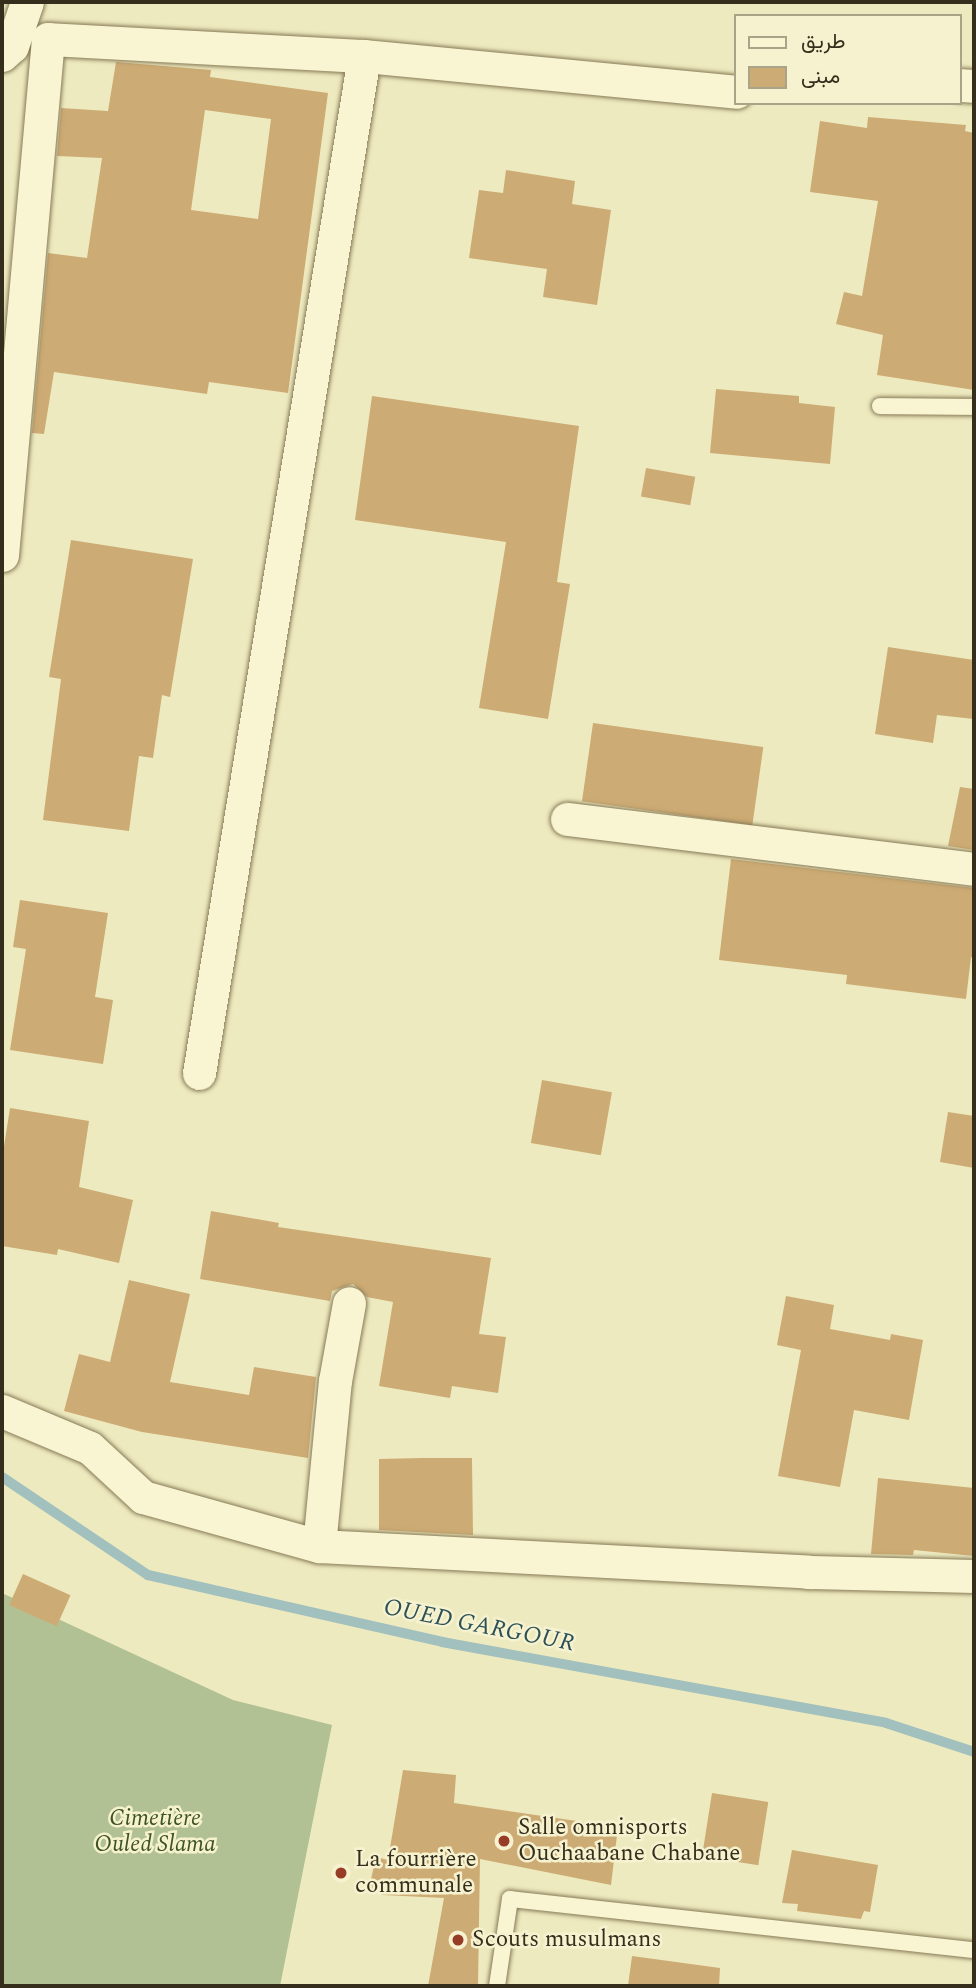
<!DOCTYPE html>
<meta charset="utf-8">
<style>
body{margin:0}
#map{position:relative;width:976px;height:1988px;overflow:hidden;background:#eeeabf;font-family:Spectral,Vazirmatn,serif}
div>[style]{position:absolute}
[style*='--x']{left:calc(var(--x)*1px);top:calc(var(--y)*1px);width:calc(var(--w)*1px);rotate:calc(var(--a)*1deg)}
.cemetery>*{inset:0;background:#b2c193}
.stream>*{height:10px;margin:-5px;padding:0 5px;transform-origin:5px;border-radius:5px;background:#a2c0bd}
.building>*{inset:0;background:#cdab74;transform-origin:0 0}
.roads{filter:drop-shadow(0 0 2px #877a57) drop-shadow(0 0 2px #877a57)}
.service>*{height:16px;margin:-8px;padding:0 8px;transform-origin:8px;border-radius:8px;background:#f9f5d2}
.minor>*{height:33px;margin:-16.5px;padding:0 16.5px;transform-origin:16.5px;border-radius:16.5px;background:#f9f5d2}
.dots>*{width:19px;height:19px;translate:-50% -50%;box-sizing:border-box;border:4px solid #f6f2cf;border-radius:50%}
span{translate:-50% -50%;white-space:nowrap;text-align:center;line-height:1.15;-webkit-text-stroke:5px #f6f2cf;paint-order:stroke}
.park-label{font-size:23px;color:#3d5322;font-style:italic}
.poi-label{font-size:23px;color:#362e1c}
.left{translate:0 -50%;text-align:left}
.water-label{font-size:24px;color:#2b5157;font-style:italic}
.frame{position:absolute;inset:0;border:4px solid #362e1c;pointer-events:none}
.legend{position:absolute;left:734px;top:14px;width:228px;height:91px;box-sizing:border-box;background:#f6f2cf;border:2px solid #a9a487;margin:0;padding:9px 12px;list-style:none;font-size:21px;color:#362e1c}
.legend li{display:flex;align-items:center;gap:14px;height:35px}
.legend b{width:35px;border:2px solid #a9a487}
</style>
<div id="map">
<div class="cemetery">
<div style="clip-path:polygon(2px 1593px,233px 1700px,332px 1725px,280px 1986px,2px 1986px)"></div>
</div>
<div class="stream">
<div style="--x:2;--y:1477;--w:176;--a:33.9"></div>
<div style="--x:148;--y:1575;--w:302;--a:12.8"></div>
<div style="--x:442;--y:1642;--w:451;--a:10.3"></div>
<div style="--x:886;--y:1723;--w:93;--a:18.2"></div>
</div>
<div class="building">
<div style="clip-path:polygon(evenodd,116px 62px,211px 70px,210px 77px,328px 93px,288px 393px,209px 382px,207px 394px,54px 372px,44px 434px,32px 433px,48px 253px,87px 258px,102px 158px,57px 156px,61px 108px,108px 111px,116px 62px,205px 110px,271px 119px,258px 219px,191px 210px,205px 110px)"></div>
<div style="clip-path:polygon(868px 117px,966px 125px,965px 131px,974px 133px,974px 390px,877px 375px,883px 335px,836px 324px,844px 292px,862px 296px,878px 201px,810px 192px,820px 121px,867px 128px)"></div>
<div style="clip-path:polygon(506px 170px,575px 181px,572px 204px,611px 210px,597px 305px,543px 297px,547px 269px,469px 258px,479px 190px,503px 193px)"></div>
<div style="clip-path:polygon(716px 389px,799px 396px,799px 403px,835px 407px,830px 464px,710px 453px)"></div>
<div style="clip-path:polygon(372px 396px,579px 426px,557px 582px,570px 584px,548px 719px,479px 708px,506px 542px,355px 520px)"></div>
<div style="left:646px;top:468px;width:50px;height:29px;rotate:10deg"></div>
<div style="clip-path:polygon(71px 540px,193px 559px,170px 697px,162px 695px,153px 758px,139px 756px,129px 831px,43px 820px,61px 679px,49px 677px)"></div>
<div style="clip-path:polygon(888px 647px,974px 660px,974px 719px,937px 715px,933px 743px,875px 734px)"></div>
<div style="left:593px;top:723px;width:172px;height:79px;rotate:8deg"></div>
<div style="clip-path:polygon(960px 787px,974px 789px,974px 850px,948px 846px)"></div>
<div style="clip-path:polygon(731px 859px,974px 888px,974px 959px,971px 957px,966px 999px,846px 984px,847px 975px,719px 960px)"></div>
<div style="clip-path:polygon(20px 900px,108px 913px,95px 997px,113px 1000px,103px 1064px,10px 1050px,26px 949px,13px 947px)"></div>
<div style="left:542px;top:1080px;width:71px;height:64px;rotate:10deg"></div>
<div style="clip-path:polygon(10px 1108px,89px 1121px,79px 1187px,133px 1200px,119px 1263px,58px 1249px,57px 1255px,2px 1246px,2px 1159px)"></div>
<div style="clip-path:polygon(948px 1112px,974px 1116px,974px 1168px,940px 1162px)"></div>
<div style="clip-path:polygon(211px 1211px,279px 1223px,278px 1227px,491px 1258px,479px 1334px,506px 1337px,498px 1393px,452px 1386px,450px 1398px,379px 1386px,393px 1302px,367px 1297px,353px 1284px,332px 1291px,330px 1301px,200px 1279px)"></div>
<div style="clip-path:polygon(129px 1280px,190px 1294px,170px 1382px,249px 1395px,254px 1367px,316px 1377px,308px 1458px,142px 1432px,64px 1411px,79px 1354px,110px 1362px)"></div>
<div style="clip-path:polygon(786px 1296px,834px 1305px,830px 1329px,890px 1340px,891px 1334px,923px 1340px,909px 1420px,854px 1410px,840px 1487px,778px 1476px,801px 1350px,777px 1345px)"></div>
<div style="clip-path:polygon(422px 1458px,472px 1458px,473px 1535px,379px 1530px,379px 1459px)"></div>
<div style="clip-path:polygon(878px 1478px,974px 1488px,974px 1556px,914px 1550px,913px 1555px,871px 1554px)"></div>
<div style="left:23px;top:1574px;width:52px;height:34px;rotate:24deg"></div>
<div style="clip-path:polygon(403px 1770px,456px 1775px,454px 1803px,618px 1827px,611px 1885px,480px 1859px,478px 1986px,428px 1986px,444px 1898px,383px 1895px,369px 1888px,376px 1857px,388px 1860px)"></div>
<div style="left:712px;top:1793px;width:57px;height:64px;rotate:9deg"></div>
<div style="clip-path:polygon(792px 1850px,878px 1865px,870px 1912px,864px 1911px,861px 1919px,797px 1911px,798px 1904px,782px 1903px)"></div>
<div style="clip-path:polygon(632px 1956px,720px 1968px,719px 1986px,628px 1986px)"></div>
</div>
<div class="roads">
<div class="service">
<div style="--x:880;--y:406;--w:94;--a:0.6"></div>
<div style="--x:497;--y:1986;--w:88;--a:-81.5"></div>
<div style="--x:510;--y:1899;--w:467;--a:6.3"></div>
</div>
<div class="minor">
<div style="--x:2;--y:55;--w:13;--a:-42"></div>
<div style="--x:12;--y:46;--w:46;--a:-71.2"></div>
<div style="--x:960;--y:85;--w:14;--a:4"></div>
<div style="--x:2;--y:555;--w:518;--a:-84.91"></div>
<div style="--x:48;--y:39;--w:316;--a:3.1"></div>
<div style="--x:364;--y:56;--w:374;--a:5.5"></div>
<div style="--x:567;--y:819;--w:410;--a:7"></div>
<div style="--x:199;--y:1073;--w:1030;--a:-80.78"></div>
<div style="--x:2;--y:1411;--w:95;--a:22.8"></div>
<div style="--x:90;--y:1448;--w:72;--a:42.8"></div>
<div style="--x:143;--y:1497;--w:183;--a:15.6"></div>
<div style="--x:319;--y:1546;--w:489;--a:3"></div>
<div style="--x:807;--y:1572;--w:167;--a:1.4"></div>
<div style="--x:319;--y:1546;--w:166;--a:-84.5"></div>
<div style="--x:335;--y:1381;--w:79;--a:-79.8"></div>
</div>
</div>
<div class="dots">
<div style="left:504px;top:1841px;background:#973c26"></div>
<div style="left:341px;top:1873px;background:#973c26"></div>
<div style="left:458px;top:1940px;background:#973c26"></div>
</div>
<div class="park-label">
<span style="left:155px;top:1832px">Cimetière<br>Ouled Slama</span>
</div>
<div class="poi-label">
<span class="left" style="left:518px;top:1841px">Salle omnisports<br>Ouchaabane Chabane</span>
<span class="left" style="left:355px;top:1873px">La fourrière<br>communale</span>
<span class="left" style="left:472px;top:1940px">Scouts musulmans</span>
</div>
<div class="water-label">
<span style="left:479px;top:1626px;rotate:11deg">OUED GARGOUR</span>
</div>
<div class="frame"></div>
<ul class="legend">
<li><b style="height:9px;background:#f9f5d2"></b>طريق</li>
<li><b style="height:19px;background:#cdab74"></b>مبنى</li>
</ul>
</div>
